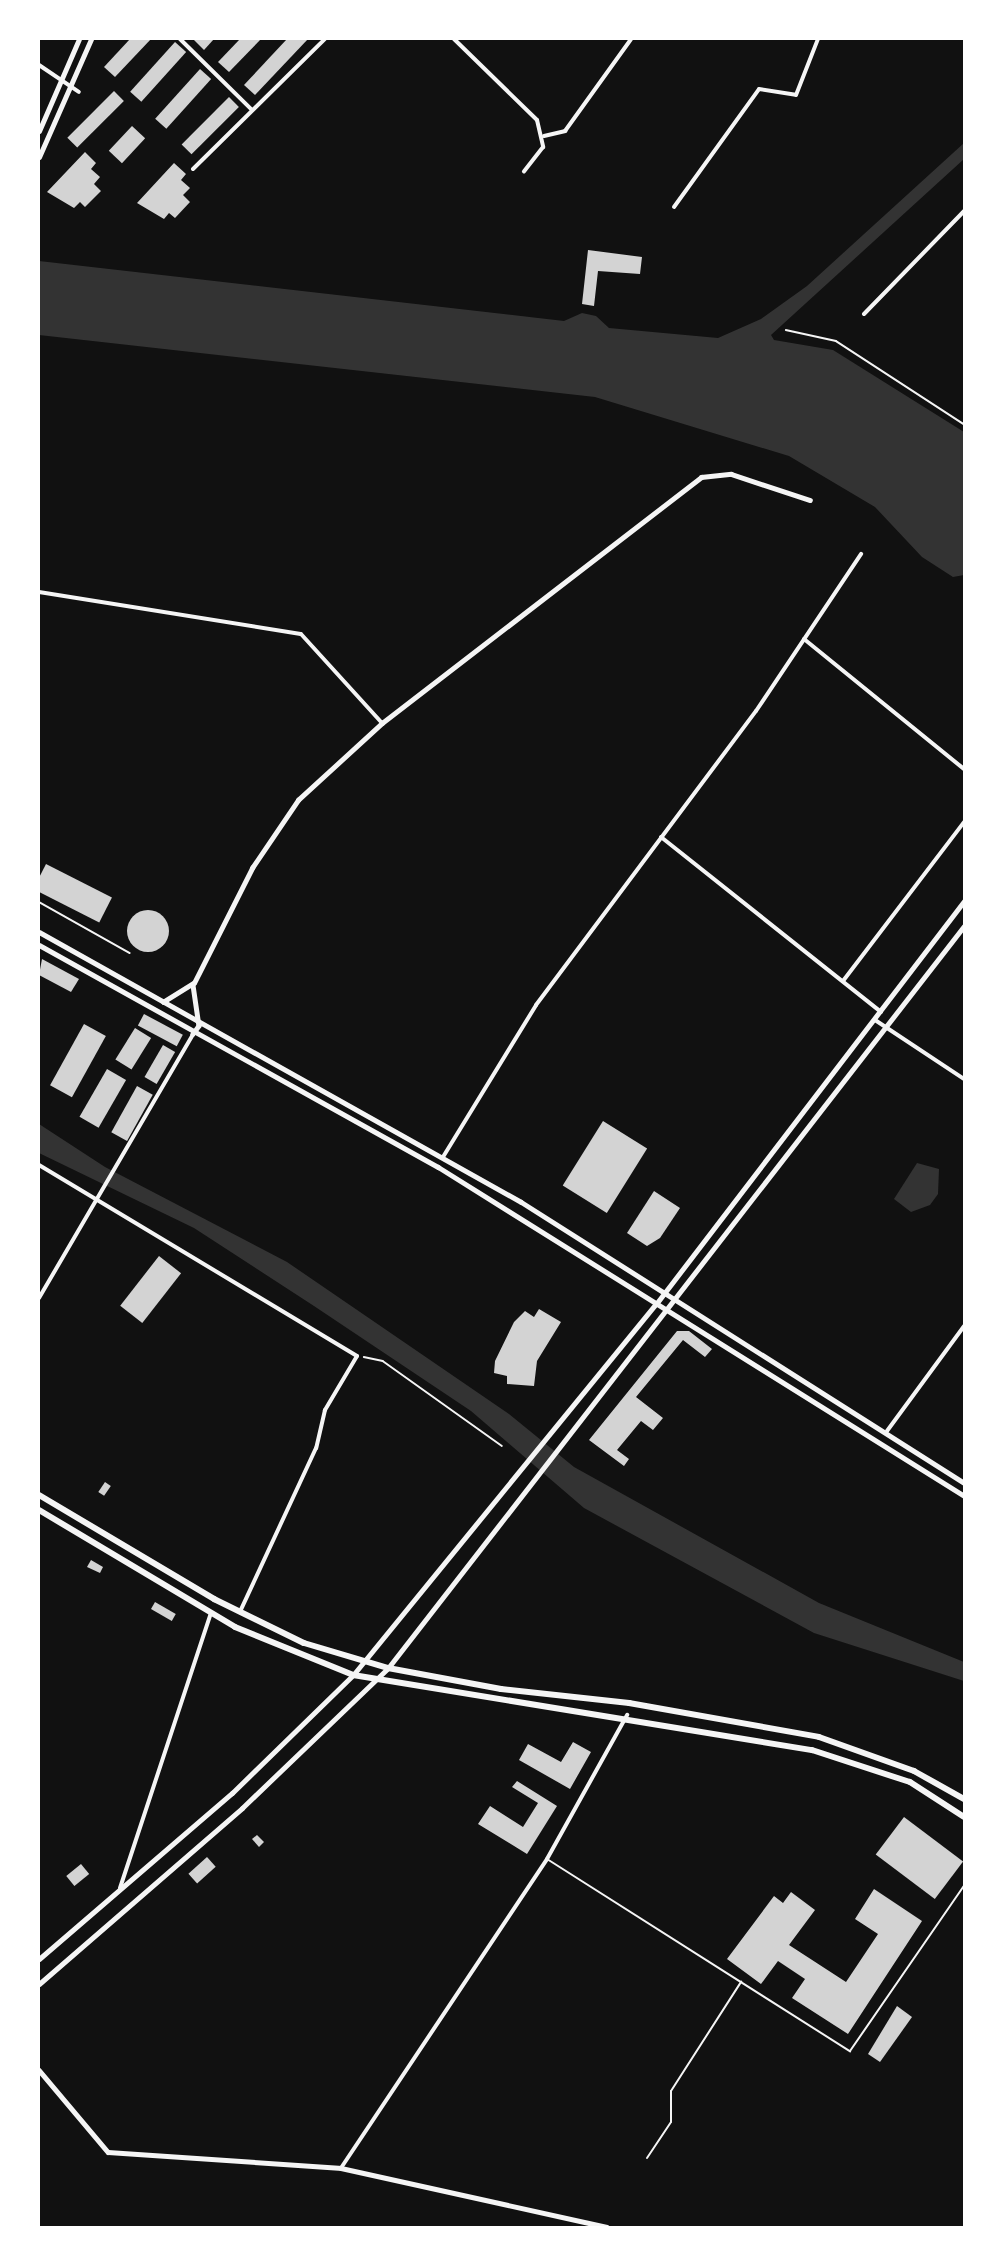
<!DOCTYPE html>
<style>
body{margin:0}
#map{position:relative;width:1003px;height:2266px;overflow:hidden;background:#111;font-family:Poppins,sans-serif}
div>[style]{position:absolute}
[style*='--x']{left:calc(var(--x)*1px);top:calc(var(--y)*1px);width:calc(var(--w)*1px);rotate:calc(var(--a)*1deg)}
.water>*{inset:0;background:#333}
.building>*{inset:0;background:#d3d3d3;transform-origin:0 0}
.round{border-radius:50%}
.path>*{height:1.5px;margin:-0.75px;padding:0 0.75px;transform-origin:0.75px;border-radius:0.75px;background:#f5f5f5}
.service>*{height:2px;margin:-1px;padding:0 1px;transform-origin:1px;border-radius:1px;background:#f5f5f5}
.minor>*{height:4px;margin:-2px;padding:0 2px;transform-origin:2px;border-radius:2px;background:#f5f5f5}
.tertiary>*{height:4.5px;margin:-2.25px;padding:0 2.25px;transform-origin:2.25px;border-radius:2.25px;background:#f5f5f5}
.secondary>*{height:5px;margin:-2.5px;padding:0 2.5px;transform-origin:2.5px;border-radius:2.5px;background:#f5f5f5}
.primary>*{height:6px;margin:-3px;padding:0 3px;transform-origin:3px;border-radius:3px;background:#f5f5f5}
span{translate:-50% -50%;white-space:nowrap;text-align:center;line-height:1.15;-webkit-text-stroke:4.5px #fff;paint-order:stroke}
.frame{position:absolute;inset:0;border:40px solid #fff;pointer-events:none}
</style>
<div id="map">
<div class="water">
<div style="clip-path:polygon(964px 143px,964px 159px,771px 335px,774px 340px,833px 350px,964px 432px,964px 575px,953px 577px,922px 557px,875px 507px,789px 456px,595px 397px,39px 335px,39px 261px,564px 321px,582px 313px,596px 316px,609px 328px,718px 338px,761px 319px,807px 286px)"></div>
<div style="clip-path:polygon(39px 1124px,105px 1167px,287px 1262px,509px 1414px,574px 1467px,819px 1603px,964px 1662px,964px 1681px,814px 1633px,584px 1508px,471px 1411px,314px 1306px,194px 1228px,39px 1153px)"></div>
<div style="clip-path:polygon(917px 1163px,939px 1169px,938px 1194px,930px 1205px,911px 1212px,894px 1199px)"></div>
</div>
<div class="building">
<div style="clip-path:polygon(130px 39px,151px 39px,115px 77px,104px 67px)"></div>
<div style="clip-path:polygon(193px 39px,214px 39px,204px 50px)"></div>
<div style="clip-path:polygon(240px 39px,261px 39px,229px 72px,218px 62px)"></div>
<div style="clip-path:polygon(287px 39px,308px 39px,255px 95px,244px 85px)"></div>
<div style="left:175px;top:42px;width:15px;height:67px;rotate:42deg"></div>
<div style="left:200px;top:69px;width:15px;height:67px;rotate:42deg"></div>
<div style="left:114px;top:91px;width:14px;height:66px;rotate:45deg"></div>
<div style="left:229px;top:97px;width:14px;height:67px;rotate:45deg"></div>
<div style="left:132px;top:126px;width:18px;height:34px;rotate:43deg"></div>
<div style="clip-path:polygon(85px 152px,96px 163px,91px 169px,100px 177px,94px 184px,101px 191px,85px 207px,80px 202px,74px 208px,47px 192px)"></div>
<div style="clip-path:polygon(174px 163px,186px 174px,181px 180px,190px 188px,183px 195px,190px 202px,175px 218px,169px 213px,164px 219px,137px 203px)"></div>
<div style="clip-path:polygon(588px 250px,642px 257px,640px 274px,598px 271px,594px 306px,582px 304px)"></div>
<div style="left:46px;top:864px;width:74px;height:28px;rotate:27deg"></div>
<div class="round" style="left:127px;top:910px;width:42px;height:42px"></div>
<div style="clip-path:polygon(42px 959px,79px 979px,71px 992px,39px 975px)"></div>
<div style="left:144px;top:1014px;width:44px;height:13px;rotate:28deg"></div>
<div style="left:84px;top:1024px;width:25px;height:70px;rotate:29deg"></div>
<div style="left:135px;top:1028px;width:19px;height:37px;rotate:32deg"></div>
<div style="left:163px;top:1045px;width:14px;height:37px;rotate:30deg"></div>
<div style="left:107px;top:1069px;width:22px;height:55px;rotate:30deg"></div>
<div style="left:137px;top:1086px;width:18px;height:53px;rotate:29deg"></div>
<div style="left:603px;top:1121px;width:52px;height:76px;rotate:32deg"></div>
<div style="clip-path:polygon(654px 1191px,680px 1208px,660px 1238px,647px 1246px,627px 1233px)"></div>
<div style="left:159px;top:1256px;width:28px;height:63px;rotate:38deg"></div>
<div style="clip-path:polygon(539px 1309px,561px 1322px,537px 1361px,534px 1386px,507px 1384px,507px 1376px,494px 1373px,495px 1361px,514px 1322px,525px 1311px,534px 1317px)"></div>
<div style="clip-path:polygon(677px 1331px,689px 1331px,712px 1349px,705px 1357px,683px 1340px,636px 1397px,663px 1418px,653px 1430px,641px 1421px,617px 1450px,629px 1459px,624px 1466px,589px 1440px)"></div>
<div style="left:105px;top:1482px;width:7px;height:12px;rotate:34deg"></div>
<div style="clip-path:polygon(91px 1560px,103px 1567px,100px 1573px,87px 1567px)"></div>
<div style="left:155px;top:1602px;width:24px;height:8px;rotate:30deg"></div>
<div style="clip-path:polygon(573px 1742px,591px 1752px,570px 1789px,519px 1760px,528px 1744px,561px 1762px)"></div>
<div style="clip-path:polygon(517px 1781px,557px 1806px,527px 1854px,478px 1824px,490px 1806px,523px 1827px,538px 1803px,512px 1787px)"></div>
<div style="left:904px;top:1817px;width:74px;height:47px;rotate:37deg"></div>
<div style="clip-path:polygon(257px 1835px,264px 1842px,259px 1847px,252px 1839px)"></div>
<div style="left:207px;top:1857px;width:13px;height:25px;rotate:48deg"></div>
<div style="left:81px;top:1864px;width:13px;height:19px;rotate:51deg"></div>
<div style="clip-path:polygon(874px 1889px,922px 1921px,848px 2034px,792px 1998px,805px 1979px,778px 1961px,761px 1984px,727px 1959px,774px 1896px,783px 1903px,791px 1892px,815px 1910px,789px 1945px,846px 1982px,878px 1934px,855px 1919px)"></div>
<div style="clip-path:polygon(897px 2006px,912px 2017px,880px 2062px,868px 2054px)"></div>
</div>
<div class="path">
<div style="--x:786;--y:330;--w:51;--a:12.4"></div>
<div style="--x:836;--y:341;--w:153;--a:33"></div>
<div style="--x:39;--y:902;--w:104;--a:29.3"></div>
<div style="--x:364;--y:1357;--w:19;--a:12"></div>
<div style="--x:383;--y:1361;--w:146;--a:35.5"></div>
</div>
<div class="service">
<div style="--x:547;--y:1859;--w:359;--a:32.4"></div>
<div style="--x:850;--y:2051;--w:201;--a:-55.4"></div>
<div style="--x:647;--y:2158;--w:43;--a:-56.3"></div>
<div style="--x:671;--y:2122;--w:31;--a:-90"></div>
<div style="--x:671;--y:2091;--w:130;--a:-57.3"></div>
</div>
<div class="minor">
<div style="--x:180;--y:39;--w:101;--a:44.6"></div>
<div style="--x:454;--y:39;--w:116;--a:44.3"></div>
<div style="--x:537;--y:120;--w:28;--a:77"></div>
<div style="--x:543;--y:147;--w:31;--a:128"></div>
<div style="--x:39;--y:65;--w:48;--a:34"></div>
<div style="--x:544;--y:136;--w:22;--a:-13"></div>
<div style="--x:565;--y:131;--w:113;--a:-54.3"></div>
<div style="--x:193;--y:169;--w:185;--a:-44.6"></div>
<div style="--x:674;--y:207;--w:145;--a:-54.2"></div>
<div style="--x:759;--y:89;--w:37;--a:9"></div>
<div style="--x:796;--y:95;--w:60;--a:-68.6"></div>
<div style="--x:864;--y:314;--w:144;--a:-45.8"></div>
<div style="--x:39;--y:592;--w:265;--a:9.1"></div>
<div style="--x:301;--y:634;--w:120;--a:47.7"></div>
<div style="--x:804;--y:639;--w:206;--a:39.1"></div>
<div style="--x:661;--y:837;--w:281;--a:38.5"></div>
<div style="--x:843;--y:981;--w:200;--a:-52.7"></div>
<div style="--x:875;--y:1020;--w:107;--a:33.5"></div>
<div style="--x:443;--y:1157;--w:178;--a:-58.5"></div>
<div style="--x:536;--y:1005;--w:367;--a:-53.2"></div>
<div style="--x:756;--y:711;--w:189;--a:-56.2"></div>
<div style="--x:39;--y:1165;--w:371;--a:31"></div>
<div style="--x:357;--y:1356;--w:63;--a:120.7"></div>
<div style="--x:325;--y:1410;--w:39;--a:103"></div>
<div style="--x:316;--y:1448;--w:181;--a:114.9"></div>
<div style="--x:39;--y:1298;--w:306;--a:-59.7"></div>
<div style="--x:887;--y:1431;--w:130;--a:-53.7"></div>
<div style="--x:120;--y:1888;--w:290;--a:-71.7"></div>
<div style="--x:341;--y:2168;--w:371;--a:-56.3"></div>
<div style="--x:547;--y:1859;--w:165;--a:-60.9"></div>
</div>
<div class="tertiary">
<div style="--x:193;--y:985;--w:41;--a:81.7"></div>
<div style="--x:199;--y:1026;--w:10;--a:127"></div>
<div style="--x:163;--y:1002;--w:36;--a:-32"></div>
<div style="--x:194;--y:983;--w:129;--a:-63.2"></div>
<div style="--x:252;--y:868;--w:82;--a:-55.9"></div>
<div style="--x:298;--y:800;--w:114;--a:-42.5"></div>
<div style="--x:382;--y:723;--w:403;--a:-37.6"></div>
<div style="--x:701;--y:477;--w:30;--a:-6"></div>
<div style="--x:731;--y:474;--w:83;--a:18.2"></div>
<div style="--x:39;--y:2070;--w:107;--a:49.9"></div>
<div style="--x:108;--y:2152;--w:234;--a:3.9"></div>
<div style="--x:341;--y:2168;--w:272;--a:12.5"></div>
</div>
<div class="secondary">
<div style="--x:39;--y:131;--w:100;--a:-66.5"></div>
<div style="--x:39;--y:157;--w:129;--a:-66.2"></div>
<div style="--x:39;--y:932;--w:552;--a:29.26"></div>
<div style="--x:521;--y:1202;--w:525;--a:32.39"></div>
<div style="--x:39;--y:945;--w:457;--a:29.1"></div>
<div style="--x:438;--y:1167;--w:620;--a:32.02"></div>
<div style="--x:39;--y:1959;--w:255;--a:-40.7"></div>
<div style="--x:232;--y:1793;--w:169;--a:-44.3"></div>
<div style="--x:353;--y:1675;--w:479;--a:-50.8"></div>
<div style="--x:656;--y:1304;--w:507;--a:-52.61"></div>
<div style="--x:39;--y:1984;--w:269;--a:-40.9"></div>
<div style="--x:242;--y:1808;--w:202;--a:-43.8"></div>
<div style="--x:388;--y:1668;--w:939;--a:-52.18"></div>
</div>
<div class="primary">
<div style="--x:39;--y:1495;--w:204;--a:30.7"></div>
<div style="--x:214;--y:1599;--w:100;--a:26.1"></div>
<div style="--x:304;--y:1643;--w:88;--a:16.6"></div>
<div style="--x:388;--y:1668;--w:115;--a:10.5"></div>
<div style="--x:501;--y:1689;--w:129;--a:6.2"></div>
<div style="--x:629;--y:1703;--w:193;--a:10.1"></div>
<div style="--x:819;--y:1737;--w:101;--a:19.7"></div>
<div style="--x:914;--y:1771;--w:57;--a:29.2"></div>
<div style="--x:39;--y:1510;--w:228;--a:30.8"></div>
<div style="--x:235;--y:1627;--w:127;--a:22.1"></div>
<div style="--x:353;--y:1675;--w:465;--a:9.3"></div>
<div style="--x:812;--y:1750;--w:103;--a:18.1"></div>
<div style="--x:910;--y:1782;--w:64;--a:32.9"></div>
</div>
<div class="frame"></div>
</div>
